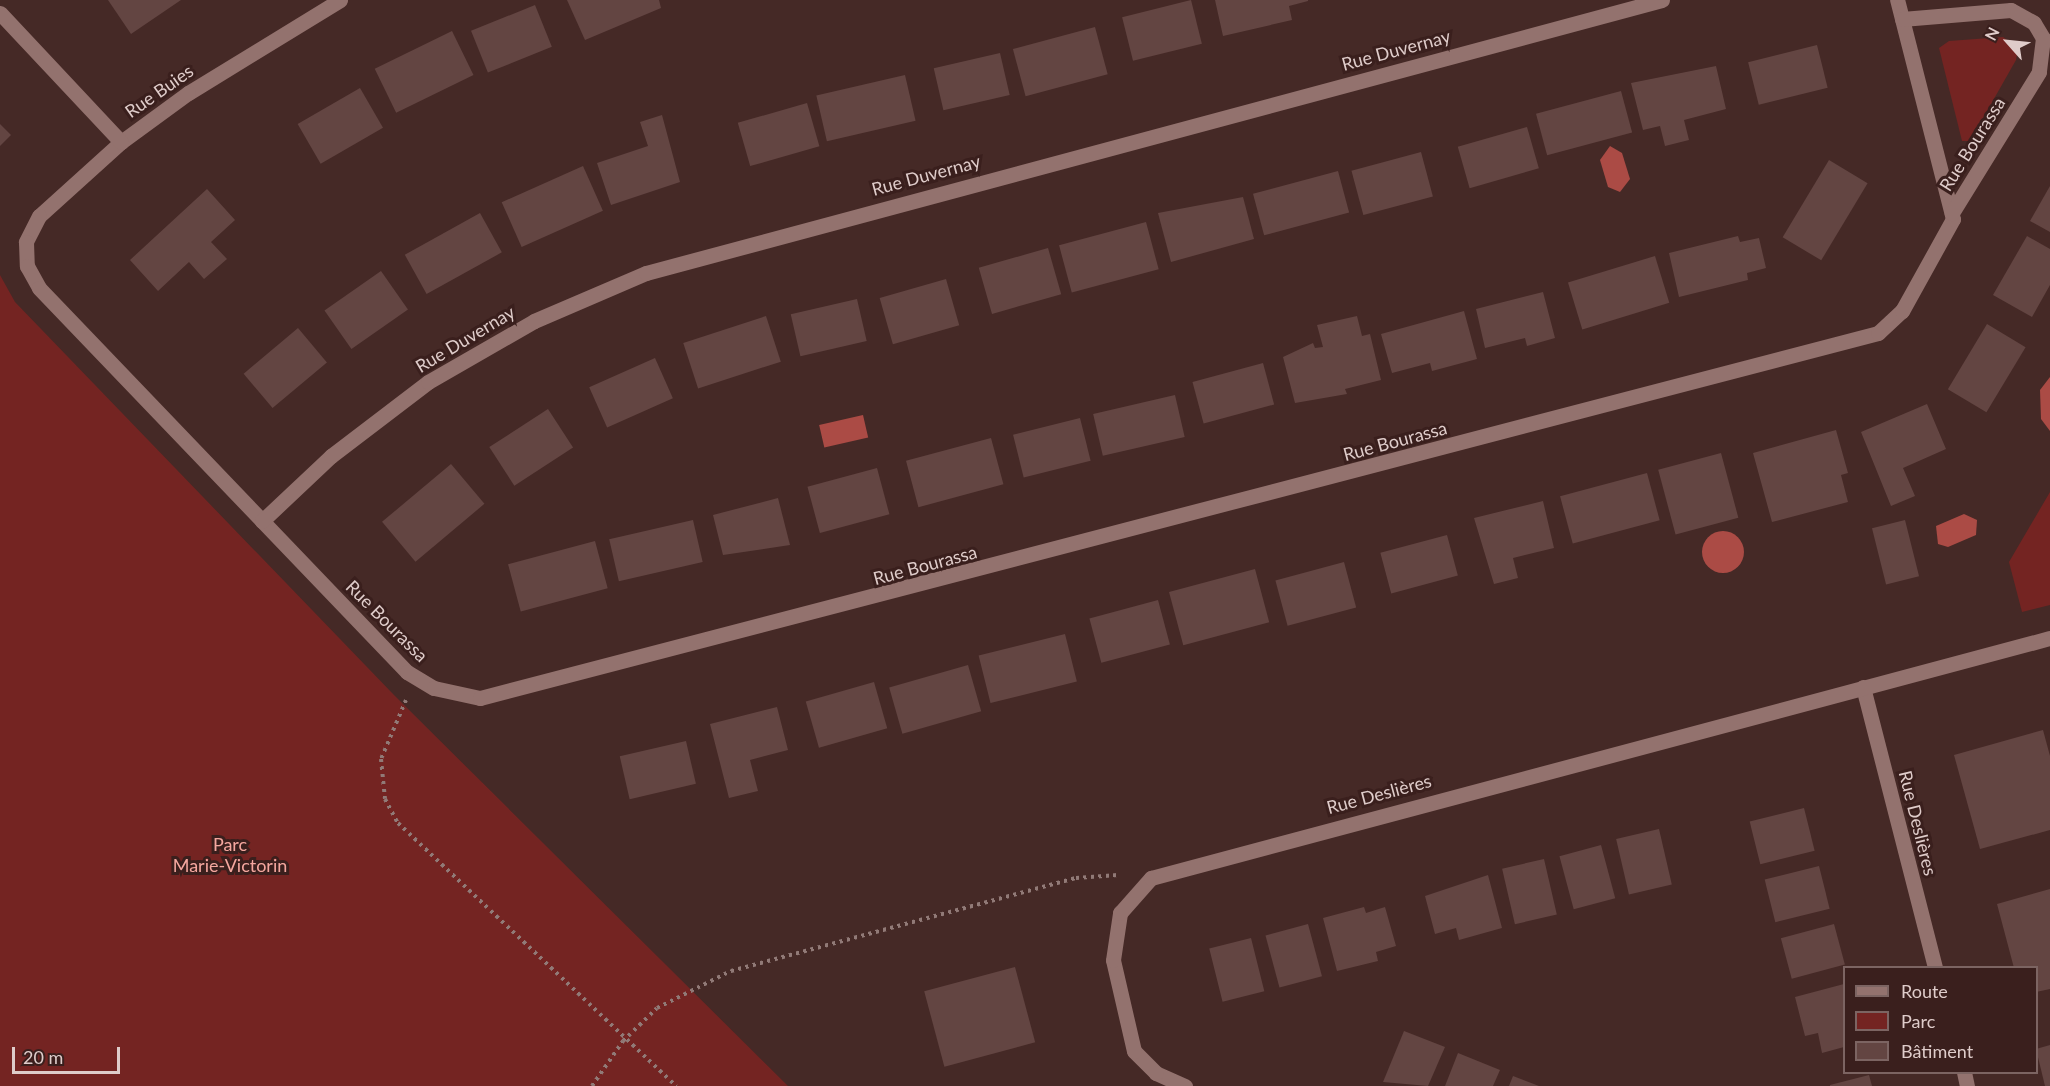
<!DOCTYPE html>
<meta charset="utf-8">
<style>
body{margin:0}
#map{position:relative;width:2050px;height:1086px;overflow:hidden;background:#452926;font-family:Lato,sans-serif}
div>[style]{position:absolute}
[style*='--x']{left:calc(var(--x)*1px);top:calc(var(--y)*1px);width:calc(var(--w)*1px);rotate:calc(var(--a)*1deg)}
.green>*{inset:0;background:#742422}
.water>*{inset:0;background:#ab4b45;transform-origin:0 0}
.round{border-radius:50%}
.building>*{inset:0;background:#634542;transform-origin:0 0}
.path>*{height:4px;margin-top:-2px;transform-origin:0;background:repeating-linear-gradient(90deg,#917a77 0 3px,transparent 0 7.5px)}
.minor>*{height:15px;margin:-7.5px;padding:0 7.5px;transform-origin:7.5px;border-radius:7.5px;background:#93726e}
span{translate:-50% -50%;white-space:nowrap;text-align:center;line-height:1.15;-webkit-text-stroke:6px #3a1f1d;paint-order:stroke}
.street-label{font-size:18px;color:#dfccca}
.park-label{font-size:18px;color:#f5a79f}
.legend{position:absolute;left:1843px;top:966px;width:195px;height:108px;box-sizing:border-box;background:#3a1f1d;border:2px solid #7c6462;margin:0;padding:8px 10px;list-style:none;font-size:18px;color:#dfccca}
.legend li{display:flex;align-items:center;gap:12px;height:30px}
.legend b{width:30px;border:2px solid #7c6462}
.north{position:absolute;left:1978px;top:12px;width:60px;height:60px;-webkit-text-stroke:4px #3a1f1d;paint-order:stroke;rotate:297deg;font-size:16px;font-weight:700;line-height:24px;text-align:center;color:#dfccca}
.north::after{content:'';display:block;margin:auto;width:21px;height:27px;background:#dfccca;clip-path:polygon(50% 0,100% 100%,50% 72%,0 100%)}
.scale{position:absolute;left:12px;top:1047px;width:108px;height:27px;box-sizing:border-box;border:3px solid #dfccca;border-top:0;padding-left:8px;font-size:18px;line-height:21px;white-space:nowrap;color:#dfccca;-webkit-text-stroke:4px #3a1f1d;paint-order:stroke}
</style>
<div id="map">
<div class="green">
<div style="clip-path:polygon(2003px 37px,2018px 48px,2016px 60px,1970px 141px,1962px 141px,1939px 48px,1949px 41px)"></div>
<div style="clip-path:polygon(0 275px,15px 302px,394px 695px,788px 1086px,0 1086px)"></div>
<div style="clip-path:polygon(2050px 492px,2050px 605px,2022px 612px,2009px 562px)"></div>
</div>
<div class="water">
<div style="clip-path:polygon(1610px 146px,1622px 153px,1630px 179px,1620px 192px,1608px 187px,1600px 160px)"></div>
<div style="clip-path:polygon(2050px 377px,2050px 431px,2041px 419px,2040px 390px)"></div>
<div style="left:863px;top:415px;width:23px;height:45px;rotate:77deg"></div>
<div style="clip-path:polygon(1964px 514px,1977px 520px,1976px 535px,1948px 547px,1938px 544px,1936px 526px)"></div>
<div class="round" style="left:1702px;top:531px;width:42px;height:42px"></div>
</div>
<div class="building">
<div style="clip-path:polygon(108px 0,181px 0,131px 34px)"></div>
<div style="clip-path:polygon(567px 0,659px 0,661px 8px,585px 40px)"></div>
<div style="left:1191px;top:0;width:45px;height:71px;rotate:76deg"></div>
<div style="clip-path:polygon(1215px 0,1308px 0,1308px 1px,1289px 6px,1292px 20px,1223px 36px)"></div>
<div style="left:535px;top:5px;width:45px;height:69px;rotate:68deg"></div>
<div style="left:1095px;top:27px;width:49px;height:85px;rotate:75deg"></div>
<div style="left:452px;top:31px;width:49px;height:86px;rotate:64deg"></div>
<div style="left:1817px;top:45px;width:44px;height:71px;rotate:76deg"></div>
<div style="left:1000px;top:53px;width:43px;height:68px;rotate:77deg"></div>
<div style="clip-path:polygon(1716px 66px,1726px 109px,1684px 120px,1689px 140px,1665px 146px,1660px 126px,1643px 130px,1631px 83px)"></div>
<div style="left:905px;top:75px;width:47px;height:91px;rotate:77deg"></div>
<div style="left:360px;top:88px;width:46px;height:72px;rotate:60deg"></div>
<div style="left:1621px;top:91px;width:43px;height:88px;rotate:75deg"></div>
<div style="left:807px;top:103px;width:45px;height:72px;rotate:74deg"></div>
<div style="clip-path:polygon(662px 115px,680px 182px,611px 205px,597px 163px,648px 146px,640px 122px)"></div>
<div style="clip-path:polygon(0 124px,11px 135px,0 146px)"></div>
<div style="left:1527px;top:127px;width:43px;height:72px;rotate:74deg"></div>
<div style="left:1421px;top:152px;width:46px;height:72px;rotate:75deg"></div>
<div style="left:1829px;top:160px;width:45px;height:90px;rotate:31deg"></div>
<div style="left:583px;top:166px;width:49px;height:89px;rotate:66deg"></div>
<div style="left:1338px;top:171px;width:43px;height:88px;rotate:75deg"></div>
<div style="clip-path:polygon(2050px 186px,2050px 232px,2030px 221px)"></div>
<div style="clip-path:polygon(207px 189px,235px 220px,211px 242px,227px 259px,204px 279px,189px 262px,158px 291px,130px 260px)"></div>
<div style="clip-path:polygon(1243px 197px,1254px 239px,1171px 262px,1158px 213px)"></div>
<div style="left:480px;top:213px;width:45px;height:86px;rotate:61deg"></div>
<div style="left:1146px;top:222px;width:49px;height:90px;rotate:75deg"></div>
<div style="clip-path:polygon(1738px 236px,1740px 242px,1759px 238px,1766px 268px,1747px 273px,1748px 280px,1679px 297px,1669px 253px)"></div>
<div style="clip-path:polygon(2027px 236px,2050px 249px,2050px 285px,2032px 317px,1993px 295px)"></div>
<div style="left:1048px;top:248px;width:48px;height:72px;rotate:74deg"></div>
<div style="left:1655px;top:256px;width:49px;height:91px;rotate:73deg"></div>
<div style="left:381px;top:271px;width:47px;height:69px;rotate:55deg"></div>
<div style="left:946px;top:279px;width:48px;height:69px;rotate:74deg"></div>
<div style="clip-path:polygon(1543px 292px,1555px 338px,1527px 346px,1525px 338px,1485px 348px,1476px 309px)"></div>
<div style="left:857px;top:299px;width:43px;height:68px;rotate:77deg"></div>
<div style="clip-path:polygon(1464px 311px,1477px 359px,1432px 371px,1430px 363px,1392px 373px,1381px 334px)"></div>
<div style="left:766px;top:316px;width:48px;height:87px;rotate:72deg"></div>
<div style="clip-path:polygon(1357px 316px,1362px 336px,1370px 334px,1381px 380px,1345px 389px,1347px 394px,1295px 403px,1283px 357px,1313px 343px,1315px 348px,1323px 347px,1317px 325px)"></div>
<div style="left:1987px;top:324px;width:45px;height:76px;rotate:31deg"></div>
<div style="left:298px;top:328px;width:45px;height:71px;rotate:50deg"></div>
<div style="left:655px;top:358px;width:44px;height:72px;rotate:66deg"></div>
<div style="left:1263px;top:363px;width:43px;height:73px;rotate:75deg"></div>
<div style="left:1175px;top:395px;width:43px;height:84px;rotate:77deg"></div>
<div style="clip-path:polygon(1927px 404px,1946px 449px,1903px 468px,1915px 496px,1891px 506px,1861px 432px)"></div>
<div style="left:548px;top:409px;width:46px;height:70px;rotate:57deg"></div>
<div style="left:1080px;top:418px;width:44px;height:69px;rotate:76deg"></div>
<div style="clip-path:polygon(1836px 430px,1848px 473px,1841px 475px,1848px 502px,1772px 522px,1753px 453px)"></div>
<div style="left:991px;top:438px;width:48px;height:88px;rotate:75deg"></div>
<div style="left:1721px;top:453px;width:67px;height:65px;rotate:75deg"></div>
<div style="left:451px;top:464px;width:52px;height:90px;rotate:50deg"></div>
<div style="left:877px;top:468px;width:48px;height:72px;rotate:75deg"></div>
<div style="left:1647px;top:473px;width:49px;height:90px;rotate:75deg"></div>
<div style="clip-path:polygon(778px 498px,790px 545px,723px 555px,713px 515px)"></div>
<div style="clip-path:polygon(1543px 501px,1554px 548px,1513px 558px,1518px 578px,1494px 584px,1474px 518px)"></div>
<div style="left:693px;top:520px;width:43px;height:86px;rotate:77deg"></div>
<div style="left:1905px;top:520px;width:58px;height:34px;rotate:76deg"></div>
<div style="left:1447px;top:535px;width:42px;height:69px;rotate:75deg"></div>
<div style="left:595px;top:541px;width:49px;height:90px;rotate:75deg"></div>
<div style="left:1344px;top:562px;width:47px;height:71px;rotate:75deg"></div>
<div style="left:1255px;top:569px;width:55px;height:89px;rotate:75deg"></div>
<div style="left:1158px;top:600px;width:46px;height:71px;rotate:75deg"></div>
<div style="left:1065px;top:634px;width:49px;height:89px;rotate:76deg"></div>
<div style="left:968px;top:665px;width:48px;height:82px;rotate:74deg"></div>
<div style="left:874px;top:682px;width:48px;height:71px;rotate:74deg"></div>
<div style="clip-path:polygon(777px 707px,788px 750px,750px 760px,758px 791px,729px 798px,710px 724px)"></div>
<div style="clip-path:polygon(2043px 730px,2050px 756px,2050px 830px,1980px 849px,1954px 755px)"></div>
<div style="left:686px;top:741px;width:44px;height:68px;rotate:77deg"></div>
<div style="left:1804px;top:808px;width:44px;height:56px;rotate:76deg"></div>
<div style="left:1659px;top:829px;width:57px;height:44px;rotate:77deg"></div>
<div style="left:1601px;top:845px;width:55px;height:43px;rotate:75deg"></div>
<div style="left:1544px;top:859px;width:57px;height:43px;rotate:77deg"></div>
<div style="left:1819px;top:866px;width:44px;height:56px;rotate:76deg"></div>
<div style="clip-path:polygon(1488px 875px,1502px 928px,1459px 940px,1456px 928px,1435px 934px,1425px 896px)"></div>
<div style="clip-path:polygon(2050px 889px,2050px 989px,2036px 992px,2036px 968px,2014px 968px,1997px 904px)"></div>
<div style="clip-path:polygon(1364px 907px,1366px 913px,1385px 907px,1396px 946px,1376px 952px,1378px 961px,1337px 971px,1323px 918px)"></div>
<div style="left:1308px;top:924px;width:54px;height:44px;rotate:75deg"></div>
<div style="left:1834px;top:924px;width:42px;height:55px;rotate:75deg"></div>
<div style="left:1251px;top:938px;width:55px;height:43px;rotate:76deg"></div>
<div style="left:1015px;top:967px;width:78px;height:94px;rotate:75deg"></div>
<div style="clip-path:polygon(1844px 984px,1844px 1047px,1822px 1053px,1818px 1033px,1805px 1036px,1795px 997px)"></div>
<div style="clip-path:polygon(1404px 1031px,1445px 1047px,1428px 1086px,1383px 1082px)"></div>
<div style="clip-path:polygon(2050px 1045px,2050px 1086px,2045px 1086px,2036px 1049px)"></div>
<div style="clip-path:polygon(1458px 1053px,1500px 1070px,1493px 1086px,1445px 1086px)"></div>
<div style="clip-path:polygon(1869px 1075px,1872px 1086px,1830px 1086px,1830px 1085px)"></div>
<div style="clip-path:polygon(1513px 1076px,1539px 1086px,1509px 1086px)"></div>
</div>
<div class="path">
<div style="--x:406;--y:700;--w:64;--a:113"></div>
<div style="--x:381;--y:759;--w:40;--a:84.3"></div>
<div style="--x:385;--y:799;--w:27;--a:62"></div>
<div style="--x:398;--y:823;--w:383;--a:43.4"></div>
<div style="--x:592;--y:1086;--w:55;--a:-55.4"></div>
<div style="--x:623;--y:1041;--w:47;--a:-44.1"></div>
<div style="--x:657;--y:1008;--w:83;--a:-26.6"></div>
<div style="--x:731;--y:971;--w:357;--a:-15.1"></div>
<div style="--x:1076;--y:878;--w:42;--a:-4.1"></div>
</div>
<div class="minor">
<div style="--x:340;--y:0;--w:178;--a:148.5"></div>
<div style="--x:188;--y:93;--w:83;--a:143.8"></div>
<div style="--x:121;--y:142;--w:110;--a:137.9"></div>
<div style="--x:39;--y:216;--w:29;--a:117"></div>
<div style="--x:26;--y:242;--w:24;--a:88"></div>
<div style="--x:27;--y:266;--w:25;--a:61"></div>
<div style="--x:39;--y:288;--w:532;--a:46.22"></div>
<div style="--x:407;--y:672;--w:31;--a:31"></div>
<div style="--x:434;--y:688;--w:47;--a:12.3"></div>
<div style="--x:480;--y:698;--w:1445;--a:-14.63"></div>
<div style="--x:1878;--y:333;--w:33;--a:-43"></div>
<div style="--x:1902;--y:311;--w:105;--a:-61"></div>
<div style="--x:1953;--y:219;--w:226;--a:-104.3"></div>
<div style="--x:0;--y:13;--w:177;--a:46.8"></div>
<div style="--x:1902;--y:19;--w:109;--a:-4.7"></div>
<div style="--x:2011;--y:10;--w:26;--a:29"></div>
<div style="--x:2034;--y:23;--w:17;--a:59"></div>
<div style="--x:2043;--y:38;--w:34;--a:97"></div>
<div style="--x:2039;--y:72;--w:166;--a:121.7"></div>
<div style="--x:262;--y:521;--w:95;--a:-43.3"></div>
<div style="--x:331;--y:456;--w:122;--a:-37.3"></div>
<div style="--x:428;--y:382;--w:122;--a:-29.9"></div>
<div style="--x:534;--y:321;--w:122;--a:-23.2"></div>
<div style="--x:646;--y:273;--w:1052;--a:-15.04"></div>
<div style="--x:1863;--y:687;--w:290;--a:75.6"></div>
<div style="--x:1964;--y:1072;--w:14;--a:78"></div>
<div style="--x:1185;--y:1086;--w:32;--a:-156"></div>
<div style="--x:1156;--y:1073;--w:31;--a:-135"></div>
<div style="--x:1134;--y:1051;--w:93;--a:-103"></div>
<div style="--x:1113;--y:960;--w:48;--a:-81.5"></div>
<div style="--x:1120;--y:913;--w:47;--a:-48.5"></div>
<div style="--x:1151;--y:878;--w:930;--a:-14.95"></div>
</div>
<div class="street-label">
<span style="left:1396px;top:50px;rotate:-15deg">Rue Duvernay</span>
<span style="left:159px;top:91px;rotate:-35deg">Rue Buies</span>
<span style="left:1972px;top:144px;rotate:-58deg">Rue Bourassa</span>
<span style="left:926px;top:175px;rotate:-15deg">Rue Duvernay</span>
<span style="left:465px;top:339px;rotate:-31deg">Rue Duvernay</span>
<span style="left:1395px;top:441px;rotate:-15deg">Rue Bourassa</span>
<span style="left:925px;top:565px;rotate:-15deg">Rue Bourassa</span>
<span style="left:387px;top:621px;rotate:45deg">Rue Bourassa</span>
<span style="left:1379px;top:794px;rotate:-15deg">Rue Deslières</span>
<span style="left:1918px;top:823px;rotate:76deg">Rue Deslières</span>
</div>
<div class="park-label">
<span style="left:230px;top:855px">Parc<br>Marie-Victorin</span>
</div>
<ul class="legend">
<li><b style="height:8px;background:#93726e"></b>Route</li>
<li><b style="height:16px;background:#742422"></b>Parc</li>
<li><b style="height:16px;background:#634542"></b>Bâtiment</li>
</ul>
<div class="north">N</div>
<div class="scale">20 m</div>
</div>
